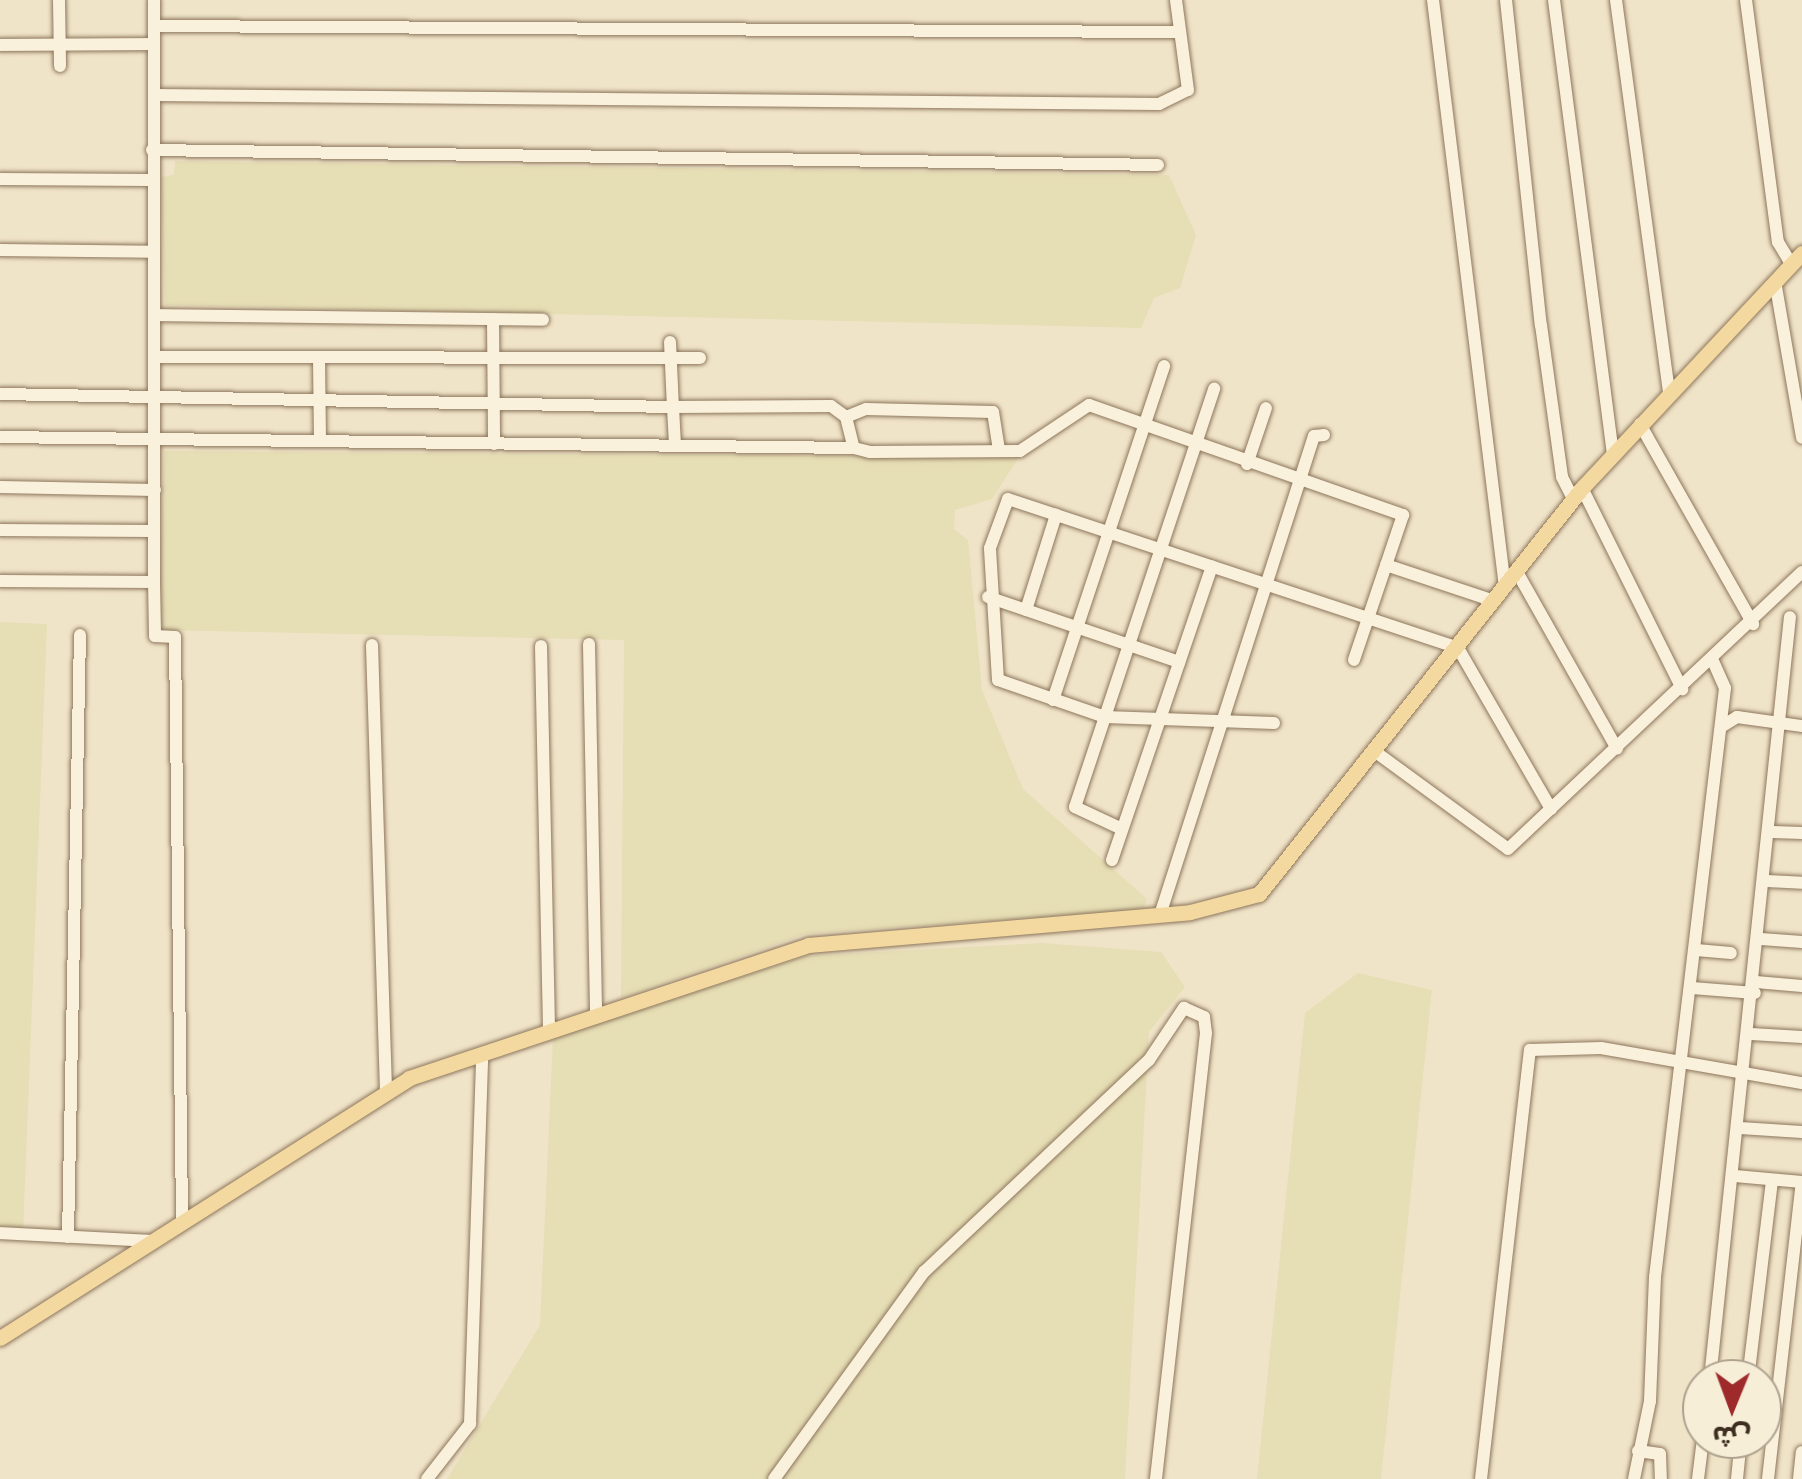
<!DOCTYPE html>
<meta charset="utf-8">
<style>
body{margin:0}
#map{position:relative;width:1802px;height:1479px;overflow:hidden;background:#f0e4c8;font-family:"PT Serif","Noto Sans Arabic",serif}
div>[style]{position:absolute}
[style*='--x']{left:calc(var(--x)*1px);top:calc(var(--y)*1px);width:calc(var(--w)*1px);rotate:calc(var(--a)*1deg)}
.farmland>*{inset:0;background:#e6deb5}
.roads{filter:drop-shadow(0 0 2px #8d765c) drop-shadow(0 0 2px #8d765c)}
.minor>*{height:12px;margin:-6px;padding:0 6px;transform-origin:6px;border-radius:6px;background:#faf1dc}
.major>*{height:15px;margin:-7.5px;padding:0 7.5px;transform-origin:7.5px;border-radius:7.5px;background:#f3d9a0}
span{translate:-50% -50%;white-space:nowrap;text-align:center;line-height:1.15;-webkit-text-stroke:10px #f7eed8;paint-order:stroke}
.north{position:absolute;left:1682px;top:1359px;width:100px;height:100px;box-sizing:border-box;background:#f7eed8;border:2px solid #ada18e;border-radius:50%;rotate:181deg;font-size:28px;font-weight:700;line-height:40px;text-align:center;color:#3d2e20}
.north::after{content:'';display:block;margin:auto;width:35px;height:45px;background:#9e2a2b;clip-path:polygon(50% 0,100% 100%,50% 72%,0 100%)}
</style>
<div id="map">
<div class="farmland">
<div style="clip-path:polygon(175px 161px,1169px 175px,1196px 235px,1180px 288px,1154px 298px,1141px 328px,165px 305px,161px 177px,174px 175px)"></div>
<div style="clip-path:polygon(164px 451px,1019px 457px,992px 499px,955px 510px,954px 529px,968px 540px,982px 690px,1023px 789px,1147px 899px,1143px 910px,806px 934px,621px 998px,624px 640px,159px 630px)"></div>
<div style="clip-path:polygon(0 622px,47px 624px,23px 1234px,0 1234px)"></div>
<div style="clip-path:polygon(1041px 943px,1161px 952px,1185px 987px,1149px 1032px,1125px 1479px,447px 1479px,540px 1325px,553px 1038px,806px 956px)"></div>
<div style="clip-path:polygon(1358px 973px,1432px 990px,1381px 1479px,1257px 1479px,1305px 1013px)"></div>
</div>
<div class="roads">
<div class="minor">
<div style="--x:59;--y:0;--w:66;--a:89.1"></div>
<div style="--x:1433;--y:0;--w:591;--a:83.01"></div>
<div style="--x:1506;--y:0;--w:327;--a:83.9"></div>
<div style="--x:1541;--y:325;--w:153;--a:82.1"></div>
<div style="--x:1562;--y:477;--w:25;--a:63"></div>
<div style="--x:1554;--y:0;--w:458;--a:82.6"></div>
<div style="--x:1616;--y:0;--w:397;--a:82.3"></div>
<div style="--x:1746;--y:0;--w:244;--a:82.5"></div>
<div style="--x:1778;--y:242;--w:26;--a:59"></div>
<div style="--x:154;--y:26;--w:1026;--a:0.34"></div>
<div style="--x:0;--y:45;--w:154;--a:-0.4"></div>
<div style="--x:154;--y:95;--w:1005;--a:0.51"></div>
<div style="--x:1159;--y:104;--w:32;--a:-26"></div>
<div style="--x:1188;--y:90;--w:91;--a:-97.6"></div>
<div style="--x:152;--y:150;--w:1006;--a:0.85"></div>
<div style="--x:0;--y:179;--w:151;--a:0.4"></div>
<div style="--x:0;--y:250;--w:153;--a:0.7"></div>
<div style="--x:1775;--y:281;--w:159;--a:80.2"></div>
<div style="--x:154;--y:315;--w:389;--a:0.7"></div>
<div style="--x:493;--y:319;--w:125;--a:89.5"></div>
<div style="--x:670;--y:342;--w:65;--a:87.4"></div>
<div style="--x:673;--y:407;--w:158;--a:-0.4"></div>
<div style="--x:831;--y:406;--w:19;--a:36"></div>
<div style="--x:846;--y:417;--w:32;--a:76"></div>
<div style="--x:854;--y:448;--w:16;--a:14"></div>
<div style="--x:870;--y:452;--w:150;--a:-0.4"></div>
<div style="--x:1020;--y:451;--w:83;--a:-33.7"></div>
<div style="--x:1089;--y:405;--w:333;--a:19.3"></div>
<div style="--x:1403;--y:515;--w:153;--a:108.7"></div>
<div style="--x:154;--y:357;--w:546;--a:0.1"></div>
<div style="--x:319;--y:358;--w:81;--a:89.3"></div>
<div style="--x:0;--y:394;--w:673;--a:1.11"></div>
<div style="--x:673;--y:407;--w:38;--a:87"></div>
<div style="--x:846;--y:417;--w:22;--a:-22"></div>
<div style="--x:866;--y:409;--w:127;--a:1.4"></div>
<div style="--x:993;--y:412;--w:39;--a:81"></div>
<div style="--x:1640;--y:424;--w:230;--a:60.5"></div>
<div style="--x:0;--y:437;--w:854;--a:0.74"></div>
<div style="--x:1247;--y:464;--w:59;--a:-71.3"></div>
<div style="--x:0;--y:487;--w:155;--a:1.1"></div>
<div style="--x:1582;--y:488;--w:225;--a:63.5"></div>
<div style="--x:0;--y:530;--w:153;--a:0.4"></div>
<div style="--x:1386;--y:565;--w:114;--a:18.4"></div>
<div style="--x:1517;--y:572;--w:203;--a:60.5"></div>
<div style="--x:0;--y:581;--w:154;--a:0.4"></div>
<div style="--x:154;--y:582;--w:582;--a:-90"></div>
<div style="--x:154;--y:582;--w:54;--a:88.9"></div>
<div style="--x:155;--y:636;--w:20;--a:3"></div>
<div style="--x:175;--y:637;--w:584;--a:89.31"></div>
<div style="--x:988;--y:597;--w:202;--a:18.8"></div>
<div style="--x:1026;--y:610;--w:100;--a:-72.5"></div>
<div style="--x:589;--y:644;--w:372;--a:88.9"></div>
<div style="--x:372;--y:645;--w:446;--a:88.2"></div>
<div style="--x:541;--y:646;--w:386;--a:88.8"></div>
<div style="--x:1053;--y:700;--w:352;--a:-71.6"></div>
<div style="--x:1274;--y:723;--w:169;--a:-178"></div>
<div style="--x:1105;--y:717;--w:113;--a:-160.9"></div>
<div style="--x:998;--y:680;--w:132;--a:-93.5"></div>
<div style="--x:990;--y:548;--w:52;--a:-69.8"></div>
<div style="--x:1008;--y:499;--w:474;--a:18.3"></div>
<div style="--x:1458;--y:648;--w:186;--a:60"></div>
<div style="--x:1721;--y:727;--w:19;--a:-32"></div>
<div style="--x:1737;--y:717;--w:66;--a:7.9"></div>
<div style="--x:1377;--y:753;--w:162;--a:36.2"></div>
<div style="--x:1508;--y:849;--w:404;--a:-43.3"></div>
<div style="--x:1122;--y:829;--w:52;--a:-154.9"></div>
<div style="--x:1075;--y:807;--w:441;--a:-71.6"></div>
<div style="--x:1773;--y:832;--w:29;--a:2"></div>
<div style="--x:1112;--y:860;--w:310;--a:-71.2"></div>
<div style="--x:1767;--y:881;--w:35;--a:3"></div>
<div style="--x:1160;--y:915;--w:503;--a:-72.18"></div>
<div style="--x:1314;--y:436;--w:10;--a:-6"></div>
<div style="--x:1761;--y:939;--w:41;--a:4.2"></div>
<div style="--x:1696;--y:950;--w:35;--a:5"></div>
<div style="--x:1756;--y:982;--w:46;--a:5"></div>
<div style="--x:1692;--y:988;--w:63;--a:4.5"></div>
<div style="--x:1751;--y:1034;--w:51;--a:3.4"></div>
<div style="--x:1740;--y:1128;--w:62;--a:3.7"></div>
<div style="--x:1735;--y:1176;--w:67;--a:5.1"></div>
<div style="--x:0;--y:1233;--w:151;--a:3"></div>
<div style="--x:68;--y:1237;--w:602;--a:-88.86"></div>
<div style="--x:1710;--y:1379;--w:766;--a:-84.01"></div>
<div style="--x:1748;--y:1379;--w:200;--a:-83.1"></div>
<div style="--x:1638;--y:1451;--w:22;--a:8"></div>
<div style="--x:1660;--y:1454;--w:25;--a:88"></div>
<div style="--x:427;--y:1479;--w:70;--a:-52"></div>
<div style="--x:470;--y:1424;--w:370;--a:-88.1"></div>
<div style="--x:774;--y:1479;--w:256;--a:-54.1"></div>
<div style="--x:924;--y:1272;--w:309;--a:-43.3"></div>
<div style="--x:1149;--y:1060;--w:63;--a:-56.1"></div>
<div style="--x:1184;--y:1008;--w:22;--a:24"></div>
<div style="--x:1204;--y:1017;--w:16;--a:83"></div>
<div style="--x:1206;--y:1033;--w:449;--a:96.4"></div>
<div style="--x:1481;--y:1479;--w:432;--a:-83.5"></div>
<div style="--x:1530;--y:1050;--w:71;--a:-1.6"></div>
<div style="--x:1601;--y:1048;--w:204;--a:9.9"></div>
<div style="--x:1634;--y:1479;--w:80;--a:-78.4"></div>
<div style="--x:1650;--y:1401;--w:124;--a:-87.7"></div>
<div style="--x:1655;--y:1277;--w:593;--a:-83.22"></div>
<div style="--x:1725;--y:688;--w:30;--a:-114"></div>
<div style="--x:1698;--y:1479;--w:40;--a:-82.9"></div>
<div style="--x:1737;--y:1479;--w:40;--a:-84.3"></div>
<div style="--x:1768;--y:1479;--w:299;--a:-83.5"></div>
<div style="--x:1799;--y:1479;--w:27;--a:-84"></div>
</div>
<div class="major">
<div style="--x:0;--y:1338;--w:485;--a:-32.4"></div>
<div style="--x:409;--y:1078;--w:421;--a:-18.4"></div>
<div style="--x:808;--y:945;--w:383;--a:-4.9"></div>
<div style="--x:1190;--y:912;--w:71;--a:-14.6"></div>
<div style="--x:1259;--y:894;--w:519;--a:-51.5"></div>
<div style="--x:1582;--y:488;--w:322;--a:-46.9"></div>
</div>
</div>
<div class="north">ش</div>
</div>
